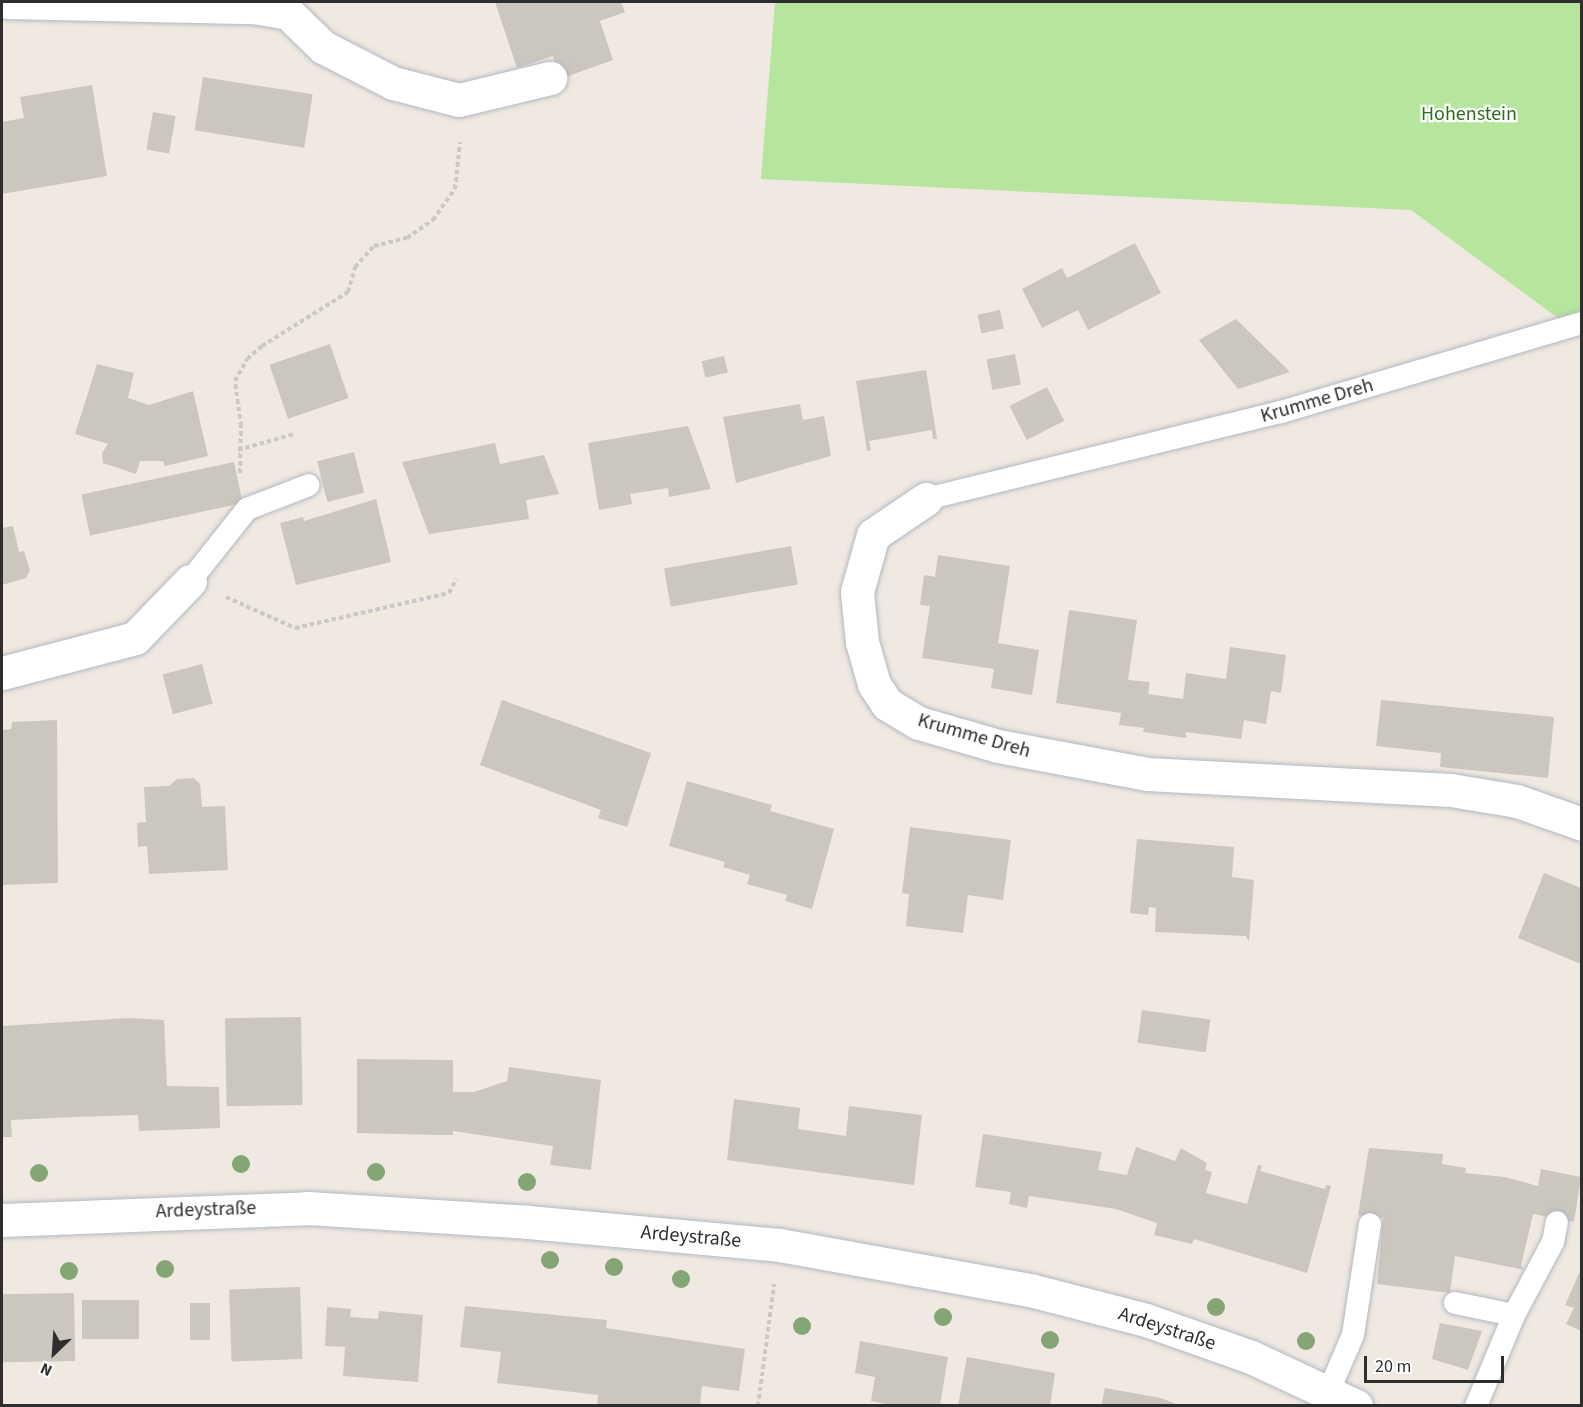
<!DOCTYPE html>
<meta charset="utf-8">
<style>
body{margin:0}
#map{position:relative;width:1583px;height:1407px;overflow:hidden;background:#efe9e1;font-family:"Source Sans 3",sans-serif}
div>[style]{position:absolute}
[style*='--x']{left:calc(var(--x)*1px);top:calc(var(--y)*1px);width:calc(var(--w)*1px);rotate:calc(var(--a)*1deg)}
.green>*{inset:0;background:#b6e59e}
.building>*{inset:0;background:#cbc7bf;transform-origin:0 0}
.path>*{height:4px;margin-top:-2px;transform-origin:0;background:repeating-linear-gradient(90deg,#c9c9c9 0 4.5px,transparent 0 7.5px)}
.roads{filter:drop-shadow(0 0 2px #b4b7c1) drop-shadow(0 0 2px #b4b7c1)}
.service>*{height:22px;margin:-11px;padding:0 11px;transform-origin:11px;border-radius:11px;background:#fff}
.minor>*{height:33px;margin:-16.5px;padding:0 16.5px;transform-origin:16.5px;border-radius:16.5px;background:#fff}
.secondary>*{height:33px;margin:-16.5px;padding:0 16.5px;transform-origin:16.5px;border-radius:16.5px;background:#fff}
.trees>*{width:18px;height:18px;margin:-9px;border-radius:50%;background:#84a574}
span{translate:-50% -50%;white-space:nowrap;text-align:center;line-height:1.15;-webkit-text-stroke:4.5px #fff;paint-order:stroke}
.park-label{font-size:20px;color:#2c6e1b}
.street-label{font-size:20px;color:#2e2e2e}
.frame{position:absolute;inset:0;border:3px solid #2e2e2e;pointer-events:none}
.north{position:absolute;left:24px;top:1323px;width:60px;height:60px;-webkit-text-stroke:4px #fff;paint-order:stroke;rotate:205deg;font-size:16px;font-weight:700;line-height:24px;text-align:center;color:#2e2e2e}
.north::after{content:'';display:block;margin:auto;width:21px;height:27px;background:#2e2e2e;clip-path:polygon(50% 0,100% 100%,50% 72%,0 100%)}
.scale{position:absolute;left:1364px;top:1356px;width:140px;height:27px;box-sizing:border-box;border:3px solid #2e2e2e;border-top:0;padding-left:8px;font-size:18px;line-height:21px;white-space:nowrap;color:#2e2e2e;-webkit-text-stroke:4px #fff;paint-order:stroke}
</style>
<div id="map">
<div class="green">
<div style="clip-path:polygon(775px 2px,1581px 2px,1581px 335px,1411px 210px,761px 179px)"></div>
</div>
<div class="building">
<div style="clip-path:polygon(495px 2px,621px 2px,625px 12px,600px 21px,613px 60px,560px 79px,553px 56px,517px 68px)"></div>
<div style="left:203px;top:77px;width:111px;height:54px;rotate:9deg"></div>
<div style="clip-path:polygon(92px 85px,107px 176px,2px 194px,2px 122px,24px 118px,20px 97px)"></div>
<div style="left:153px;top:112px;width:23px;height:38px;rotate:10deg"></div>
<div style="clip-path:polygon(1135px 243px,1161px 293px,1088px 330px,1078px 310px,1042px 328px,1022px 289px,1062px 268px,1067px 278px)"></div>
<div style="left:1000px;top:310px;width:19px;height:23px;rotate:78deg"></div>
<div style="clip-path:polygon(1236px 319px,1290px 372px,1238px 389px,1199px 340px)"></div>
<div style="left:330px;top:344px;width:57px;height:64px;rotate:71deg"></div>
<div style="left:1015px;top:354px;width:31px;height:29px;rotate:79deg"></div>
<div style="left:724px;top:356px;width:17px;height:23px;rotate:77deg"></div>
<div style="clip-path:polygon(97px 364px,134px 373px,128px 398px,149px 405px,193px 391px,208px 456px,165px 466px,163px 461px,140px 461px,136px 474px,103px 463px,102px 453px,108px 444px,75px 434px)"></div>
<div style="clip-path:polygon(926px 370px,937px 439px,933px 439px,932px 430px,869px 441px,871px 450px,867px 451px,856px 381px)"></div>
<div style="left:1047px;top:387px;width:38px;height:42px;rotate:63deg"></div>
<div style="clip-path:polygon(800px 404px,803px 420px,824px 416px,831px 456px,736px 483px,723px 417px)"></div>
<div style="clip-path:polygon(688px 426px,711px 489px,669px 497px,668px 488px,630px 494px,632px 504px,599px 510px,588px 443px)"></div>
<div style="clip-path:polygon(495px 443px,500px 464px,544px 455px,559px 494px,526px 500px,529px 519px,429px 534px,402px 462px)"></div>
<div style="left:354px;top:452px;width:42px;height:38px;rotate:76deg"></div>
<div style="left:234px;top:462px;width:42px;height:156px;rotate:78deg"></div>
<div style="clip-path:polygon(376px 499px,391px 562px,296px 585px,280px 523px,303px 517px,304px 521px)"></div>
<div style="clip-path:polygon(13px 526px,19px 552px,24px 551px,30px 570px,26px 578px,2px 585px,2px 528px)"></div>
<div style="left:791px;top:546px;width:39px;height:129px;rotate:80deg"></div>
<div style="clip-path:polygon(938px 555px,1010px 566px,998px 643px,1039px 650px,1032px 695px,991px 688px,994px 669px,922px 658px,930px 606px,920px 605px,924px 575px,935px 577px)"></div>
<div style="clip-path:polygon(1069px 610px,1137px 620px,1128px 680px,1150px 682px,1148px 694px,1183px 699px,1186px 673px,1226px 679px,1230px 647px,1286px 655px,1281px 693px,1271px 691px,1266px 724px,1244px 720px,1241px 739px,1186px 732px,1186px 738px,1143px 732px,1144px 728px,1119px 725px,1121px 713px,1056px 703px)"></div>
<div style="left:202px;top:664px;width:41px;height:41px;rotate:75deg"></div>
<div style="clip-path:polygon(502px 700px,651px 753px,627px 827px,598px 818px,601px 810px,480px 765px)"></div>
<div style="clip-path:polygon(1381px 700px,1554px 717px,1548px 778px,1440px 767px,1441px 753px,1376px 746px)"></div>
<div style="clip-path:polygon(57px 720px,58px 883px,2px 885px,2px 730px,11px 729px,12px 722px)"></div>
<div style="clip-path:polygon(194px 778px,200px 784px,202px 807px,225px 806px,228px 870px,149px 874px,147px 846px,138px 847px,137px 823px,146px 822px,144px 787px,169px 786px,177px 779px)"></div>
<div style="clip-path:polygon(687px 781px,772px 805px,770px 811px,834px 829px,812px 909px,785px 901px,787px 895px,747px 884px,750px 875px,723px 867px,725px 862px,669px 846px)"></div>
<div style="clip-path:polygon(910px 827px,1011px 840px,1003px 900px,968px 895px,963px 933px,906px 926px,909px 894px,902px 893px)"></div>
<div style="clip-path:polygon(1137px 839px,1234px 847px,1232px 877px,1254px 880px,1249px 942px,1246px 936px,1155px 932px,1156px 908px,1149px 907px,1148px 915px,1130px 913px)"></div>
<div style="clip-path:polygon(1544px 873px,1581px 888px,1581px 964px,1518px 938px)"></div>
<div style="left:1142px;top:1010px;width:69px;height:33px;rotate:8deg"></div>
<div style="left:301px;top:1017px;width:88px;height:76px;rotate:89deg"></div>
<div style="clip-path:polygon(128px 1018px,164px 1020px,167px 1086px,219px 1087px,220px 1128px,139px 1131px,138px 1115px,75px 1117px,11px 1120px,12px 1137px,2px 1137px,2px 1026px)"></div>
<div style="clip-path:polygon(357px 1059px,453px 1060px,453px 1092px,474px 1092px,507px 1081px,509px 1067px,601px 1080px,591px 1170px,550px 1165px,553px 1146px,453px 1131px,453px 1135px,439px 1135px,357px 1133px)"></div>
<div style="clip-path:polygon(734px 1099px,800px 1108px,798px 1129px,846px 1136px,849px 1106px,922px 1115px,914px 1185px,727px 1160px)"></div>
<div style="clip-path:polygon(983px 1134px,1102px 1152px,1098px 1170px,1127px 1175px,1136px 1147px,1175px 1161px,1181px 1148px,1207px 1163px,1205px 1170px,1212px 1172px,1206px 1193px,1247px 1204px,1258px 1165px,1262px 1166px,1260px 1171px,1325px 1189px,1326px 1185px,1331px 1186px,1307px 1273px,1194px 1239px,1192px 1244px,1154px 1235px,1157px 1223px,1116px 1209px,1029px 1196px,1027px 1208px,1009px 1204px,1011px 1192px,975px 1187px)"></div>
<div style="clip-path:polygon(1369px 1148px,1443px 1154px,1442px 1164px,1466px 1168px,1465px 1173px,1505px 1177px,1538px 1186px,1541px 1169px,1581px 1177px,1574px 1222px,1533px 1214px,1521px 1266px,1525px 1270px,1455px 1256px,1450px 1293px,1377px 1284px,1383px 1218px,1358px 1215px)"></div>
<div style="clip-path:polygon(1581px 1269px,1581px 1331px,1566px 1324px,1574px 1308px,1565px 1305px)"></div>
<div style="left:300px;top:1287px;width:72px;height:71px;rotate:88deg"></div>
<div style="left:74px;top:1293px;width:68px;height:72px;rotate:89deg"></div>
<div style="left:82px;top:1300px;width:57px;height:39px"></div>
<div style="left:190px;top:1303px;width:20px;height:37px"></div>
<div style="clip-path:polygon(465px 1306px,607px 1320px,606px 1328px,745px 1349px,739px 1391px,702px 1386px,700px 1406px,597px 1406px,598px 1395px,497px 1383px,501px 1352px,460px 1347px)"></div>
<div style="clip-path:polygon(327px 1307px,351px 1309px,350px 1317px,378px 1319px,379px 1311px,423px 1315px,418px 1382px,343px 1376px,345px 1347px,325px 1346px)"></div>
<div style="clip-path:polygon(1440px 1323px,1482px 1331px,1468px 1370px,1432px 1359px)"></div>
<div style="clip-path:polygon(860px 1341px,948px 1357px,940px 1406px,895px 1406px,871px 1401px,875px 1377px,855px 1373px)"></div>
<div style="clip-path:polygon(967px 1357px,1055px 1373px,1050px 1406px,958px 1406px)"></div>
<div style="clip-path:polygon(1105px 1388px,1161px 1398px,1181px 1406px,1101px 1406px)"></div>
</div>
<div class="path">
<div style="--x:238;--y:450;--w:58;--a:-15.9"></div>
<div style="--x:240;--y:473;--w:47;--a:-88.8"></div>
<div style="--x:241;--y:426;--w:45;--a:-97.6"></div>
<div style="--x:235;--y:381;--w:25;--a:-61"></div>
<div style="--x:247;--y:359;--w:20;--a:-41"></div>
<div style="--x:262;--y:346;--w:102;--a:-32.1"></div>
<div style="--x:348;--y:292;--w:26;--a:-74"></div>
<div style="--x:355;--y:267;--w:28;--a:-48"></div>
<div style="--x:374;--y:246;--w:34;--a:-14"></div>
<div style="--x:407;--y:238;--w:32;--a:-35"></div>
<div style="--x:433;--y:220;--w:38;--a:-55"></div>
<div style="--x:455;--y:189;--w:47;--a:-83.9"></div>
<div style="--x:226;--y:597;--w:76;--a:24.2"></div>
<div style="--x:295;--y:628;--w:158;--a:-12.8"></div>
<div style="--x:449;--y:593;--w:16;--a:-63"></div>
<div style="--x:758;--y:1406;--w:123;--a:-82.5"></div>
</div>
<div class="roads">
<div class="service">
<div style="--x:926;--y:499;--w:366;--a:-13.8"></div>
<div style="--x:1281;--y:412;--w:314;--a:-16.5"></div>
<div style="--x:190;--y:581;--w:92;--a:-51.6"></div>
<div style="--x:247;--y:509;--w:66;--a:-21.2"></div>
<div style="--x:1455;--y:1303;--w:60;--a:11.5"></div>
<div style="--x:1328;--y:1393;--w:63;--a:-66.7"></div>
<div style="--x:1353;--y:1335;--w:112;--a:-81.3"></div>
<div style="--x:1476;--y:1406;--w:99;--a:-67.3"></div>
<div style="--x:1514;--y:1315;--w:83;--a:-61.9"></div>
<div style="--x:1553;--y:1242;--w:20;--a:-79"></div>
</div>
<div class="minor">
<div style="--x:7;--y:2;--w:247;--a:1.2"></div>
<div style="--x:254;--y:7;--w:35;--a:10"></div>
<div style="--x:288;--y:13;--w:49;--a:44.2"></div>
<div style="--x:323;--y:47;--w:79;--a:27.2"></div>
<div style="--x:393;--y:83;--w:68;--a:14.4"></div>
<div style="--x:459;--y:100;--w:94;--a:-13.6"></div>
<div style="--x:926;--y:499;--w:64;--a:145.8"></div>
<div style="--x:873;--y:535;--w:59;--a:105.7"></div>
<div style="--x:857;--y:592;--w:50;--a:84.3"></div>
<div style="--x:862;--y:642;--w:44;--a:74.1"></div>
<div style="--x:874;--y:684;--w:24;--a:57"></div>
<div style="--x:887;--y:704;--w:37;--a:31"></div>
<div style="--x:919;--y:723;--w:82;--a:16.2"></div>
<div style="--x:998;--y:746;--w:152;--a:10.6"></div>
<div style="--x:1147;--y:774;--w:304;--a:3"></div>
<div style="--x:1451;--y:790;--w:67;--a:9.5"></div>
<div style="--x:1517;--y:801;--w:69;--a:19.5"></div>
<div style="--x:2;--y:673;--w:138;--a:-14.7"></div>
<div style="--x:135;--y:638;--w:79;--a:-46"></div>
</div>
<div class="secondary">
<div style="--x:2;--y:1220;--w:306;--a:-2.2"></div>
<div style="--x:308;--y:1208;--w:220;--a:3.6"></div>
<div style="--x:528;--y:1222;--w:252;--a:5.2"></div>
<div style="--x:779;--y:1245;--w:255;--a:10.2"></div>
<div style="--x:1030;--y:1290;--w:120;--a:14.5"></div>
<div style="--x:1146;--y:1320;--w:111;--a:19.4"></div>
<div style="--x:1251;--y:1357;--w:116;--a:25"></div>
</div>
</div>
<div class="trees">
<div style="left:241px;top:1164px"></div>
<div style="left:376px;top:1172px"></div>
<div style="left:39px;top:1173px"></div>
<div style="left:527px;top:1182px"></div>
<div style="left:550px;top:1260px"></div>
<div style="left:614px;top:1267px"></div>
<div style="left:165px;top:1269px"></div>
<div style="left:69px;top:1271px"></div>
<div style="left:681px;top:1279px"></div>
<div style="left:1216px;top:1307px"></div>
<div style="left:943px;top:1317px"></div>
<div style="left:802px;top:1326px"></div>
<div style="left:1050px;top:1340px"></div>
<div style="left:1306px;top:1341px"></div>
</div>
<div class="park-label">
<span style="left:1469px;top:114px">Hohenstein</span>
</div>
<div class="street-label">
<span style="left:1317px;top:401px;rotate:-16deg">Krumme Dreh</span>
<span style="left:974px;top:736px;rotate:16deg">Krumme Dreh</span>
<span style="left:206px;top:1210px;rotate:-2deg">Ardeystraße</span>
<span style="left:691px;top:1237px;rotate:5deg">Ardeystraße</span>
<span style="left:1167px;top:1329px;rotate:18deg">Ardeystraße</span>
</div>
<div class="frame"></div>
<div class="north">N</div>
<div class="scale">20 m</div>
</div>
